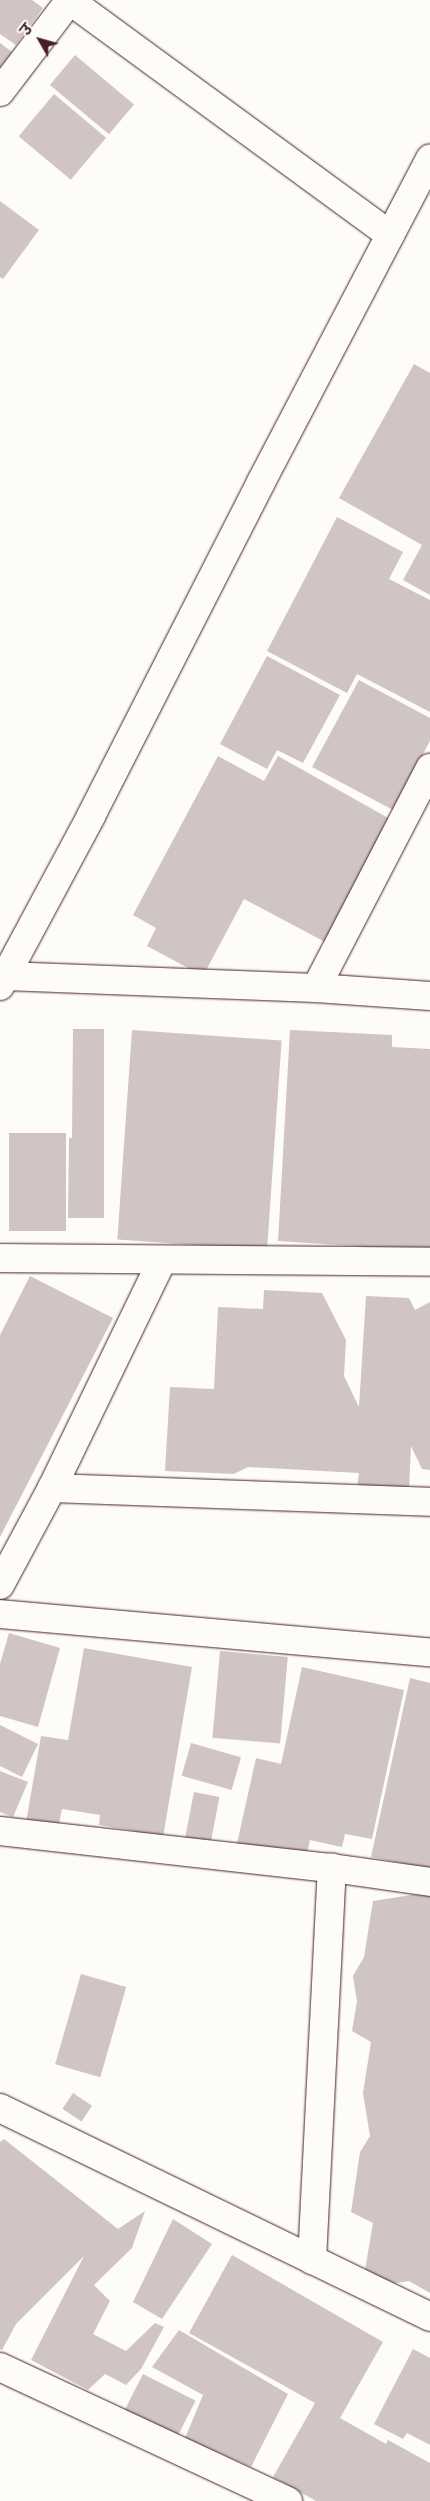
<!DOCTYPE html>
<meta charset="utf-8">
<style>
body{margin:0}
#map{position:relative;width:430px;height:2501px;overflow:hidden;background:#fdfcf7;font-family:"Indie Flower","Playpen Sans Deva",sans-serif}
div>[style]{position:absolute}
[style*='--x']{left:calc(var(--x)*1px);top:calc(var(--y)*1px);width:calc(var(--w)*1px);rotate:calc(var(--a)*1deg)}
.building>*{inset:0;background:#d0c5c4;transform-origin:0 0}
.roads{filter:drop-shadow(0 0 1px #4a1f2b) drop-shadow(0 0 1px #4a1f2b)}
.street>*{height:28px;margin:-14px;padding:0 14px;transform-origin:14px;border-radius:14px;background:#fdfcf7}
.secondary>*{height:28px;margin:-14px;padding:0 14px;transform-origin:14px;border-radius:14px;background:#fdfcf7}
span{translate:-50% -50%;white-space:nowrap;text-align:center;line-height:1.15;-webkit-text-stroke:5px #fdfcf7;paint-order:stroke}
.north{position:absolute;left:15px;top:15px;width:50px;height:50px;-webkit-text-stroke:4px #fdfcf7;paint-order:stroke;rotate:308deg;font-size:14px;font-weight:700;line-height:20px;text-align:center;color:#4a1f2b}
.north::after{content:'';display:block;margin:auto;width:18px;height:22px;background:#4a1f2b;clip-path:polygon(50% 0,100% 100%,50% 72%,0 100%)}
</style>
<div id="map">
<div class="building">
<div style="clip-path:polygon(0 0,32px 0,43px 8px,16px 45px,0 34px)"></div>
<div style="clip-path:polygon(0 43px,12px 52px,0 68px)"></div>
<div style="left:75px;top:55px;width:77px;height:39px;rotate:40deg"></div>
<div style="left:54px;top:94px;width:68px;height:55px;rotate:40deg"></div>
<div style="clip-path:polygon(0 201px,39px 230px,3px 279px,0 277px)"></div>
<div style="clip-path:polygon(414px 364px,430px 373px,430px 595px,403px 580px,422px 545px,339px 498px)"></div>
<div style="clip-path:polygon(337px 517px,403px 552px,389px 579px,430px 600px,430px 712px,357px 674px,347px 693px,267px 651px)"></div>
<div style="clip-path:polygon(267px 656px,340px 695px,303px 763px,277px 750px,267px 769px,220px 744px)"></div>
<div style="clip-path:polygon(359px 680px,430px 718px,430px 741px,393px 810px,312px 767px)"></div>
<div style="clip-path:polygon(218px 756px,264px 781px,278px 756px,390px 819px,325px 942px,244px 899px,203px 976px,147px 946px,156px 928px,133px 915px)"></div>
<div style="clip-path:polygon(73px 1029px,104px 1029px,104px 1218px,68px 1218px,69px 1138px,72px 1138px)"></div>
<div style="left:132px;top:1030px;width:150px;height:210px;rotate:4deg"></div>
<div style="clip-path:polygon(290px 1030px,392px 1035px,392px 1047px,430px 1049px,430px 1251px,278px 1241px)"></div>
<div style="left:9px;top:1133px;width:57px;height:98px"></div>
<div style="clip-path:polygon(30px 1276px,113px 1318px,0 1537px,0 1335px)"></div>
<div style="clip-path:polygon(264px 1290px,322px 1293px,346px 1340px,344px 1376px,359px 1407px,366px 1296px,409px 1298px,415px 1310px,430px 1302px,430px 1470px,422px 1469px,411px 1446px,409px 1490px,357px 1487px,359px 1473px,248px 1467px,234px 1474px,165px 1471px,170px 1387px,214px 1389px,218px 1307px,263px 1309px)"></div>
<div style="clip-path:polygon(9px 1633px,60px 1648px,38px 1727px,0 1716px,0 1664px)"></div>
<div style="clip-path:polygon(84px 1648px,192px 1667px,162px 1843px,134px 1838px,135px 1831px,99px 1825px,100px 1815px,62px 1809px,57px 1833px,25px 1828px,41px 1736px,68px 1740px)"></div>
<div style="left:220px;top:1651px;width:68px;height:87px;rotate:5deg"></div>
<div style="clip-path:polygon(302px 1667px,404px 1690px,372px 1839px,345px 1834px,342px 1847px,310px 1840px,305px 1862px,236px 1848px,256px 1758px,281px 1764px)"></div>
<div style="clip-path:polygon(410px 1678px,430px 1683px,430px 1869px,371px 1857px)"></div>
<div style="clip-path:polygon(0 1725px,38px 1744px,22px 1777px,0 1766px)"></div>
<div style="left:191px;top:1743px;width:52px;height:34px;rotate:16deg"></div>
<div style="clip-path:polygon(0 1771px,28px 1782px,13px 1817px,0 1812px)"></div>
<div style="left:194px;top:1792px;width:26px;height:54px;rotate:11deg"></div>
<div style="clip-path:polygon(430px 1892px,430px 2293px,409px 2281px,391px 2284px,365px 2270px,373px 2223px,351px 2212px,360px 2152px,370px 2136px,363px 2093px,371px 2042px,352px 2031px,357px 2001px,353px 1976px,364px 1957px,373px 1901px)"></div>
<div style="left:81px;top:1974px;width:47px;height:94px;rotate:16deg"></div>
<div style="left:73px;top:2093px;width:23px;height:19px;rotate:34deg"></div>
<div style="clip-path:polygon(4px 2139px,118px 2229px,145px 2211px,132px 2248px,94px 2285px,110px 2301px,93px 2334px,126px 2351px,155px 2323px,164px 2327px,141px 2369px,126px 2385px,105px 2374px,88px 2390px,31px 2360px,84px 2256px,16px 2324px,2px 2350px,0 2349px,0 2142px)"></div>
<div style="clip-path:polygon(173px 2219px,212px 2244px,162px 2319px,133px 2302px)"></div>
<div style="clip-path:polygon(232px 2255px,383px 2342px,340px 2418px,386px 2444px,388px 2440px,430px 2463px,430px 2501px,316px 2501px,273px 2477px,315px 2403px,189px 2333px)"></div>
<div style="clip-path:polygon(179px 2330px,288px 2394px,251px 2467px,185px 2438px,203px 2395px,152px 2367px)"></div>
<div style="clip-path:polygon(413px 2349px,430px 2358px,430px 2445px,407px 2433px,403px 2439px,374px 2424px)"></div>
<div style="left:143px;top:2374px;width:59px;height:40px;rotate:27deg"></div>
</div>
<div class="roads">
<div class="street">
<div style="--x:69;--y:0;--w:398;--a:36.2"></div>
<div style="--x:0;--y:92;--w:116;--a:-52.7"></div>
<div style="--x:5;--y:976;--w:311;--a:2.2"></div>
<div style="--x:316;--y:988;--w:114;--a:4"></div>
<div style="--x:316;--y:988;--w:248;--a:-62.6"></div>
<div style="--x:0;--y:1258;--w:430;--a:0.5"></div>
<div style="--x:52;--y:1488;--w:378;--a:2.1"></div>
<div style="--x:0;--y:1585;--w:110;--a:-61.8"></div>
<div style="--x:52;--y:1488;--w:253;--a:-64.2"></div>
<div style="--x:0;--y:1614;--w:432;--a:5.1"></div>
<div style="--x:0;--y:1831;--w:334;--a:6.4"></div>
<div style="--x:332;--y:1868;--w:99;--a:8.1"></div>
<div style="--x:0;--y:2108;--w:478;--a:25.9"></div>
<div style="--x:312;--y:2260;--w:393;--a:-87.1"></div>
<div style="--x:0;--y:2367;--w:318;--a:25"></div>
</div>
<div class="secondary">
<div style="--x:0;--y:986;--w:193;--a:-61.8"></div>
<div style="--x:91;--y:816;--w:375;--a:-63"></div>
<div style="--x:261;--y:482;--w:365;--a:-62.4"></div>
</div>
</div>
<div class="north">उ</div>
</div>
